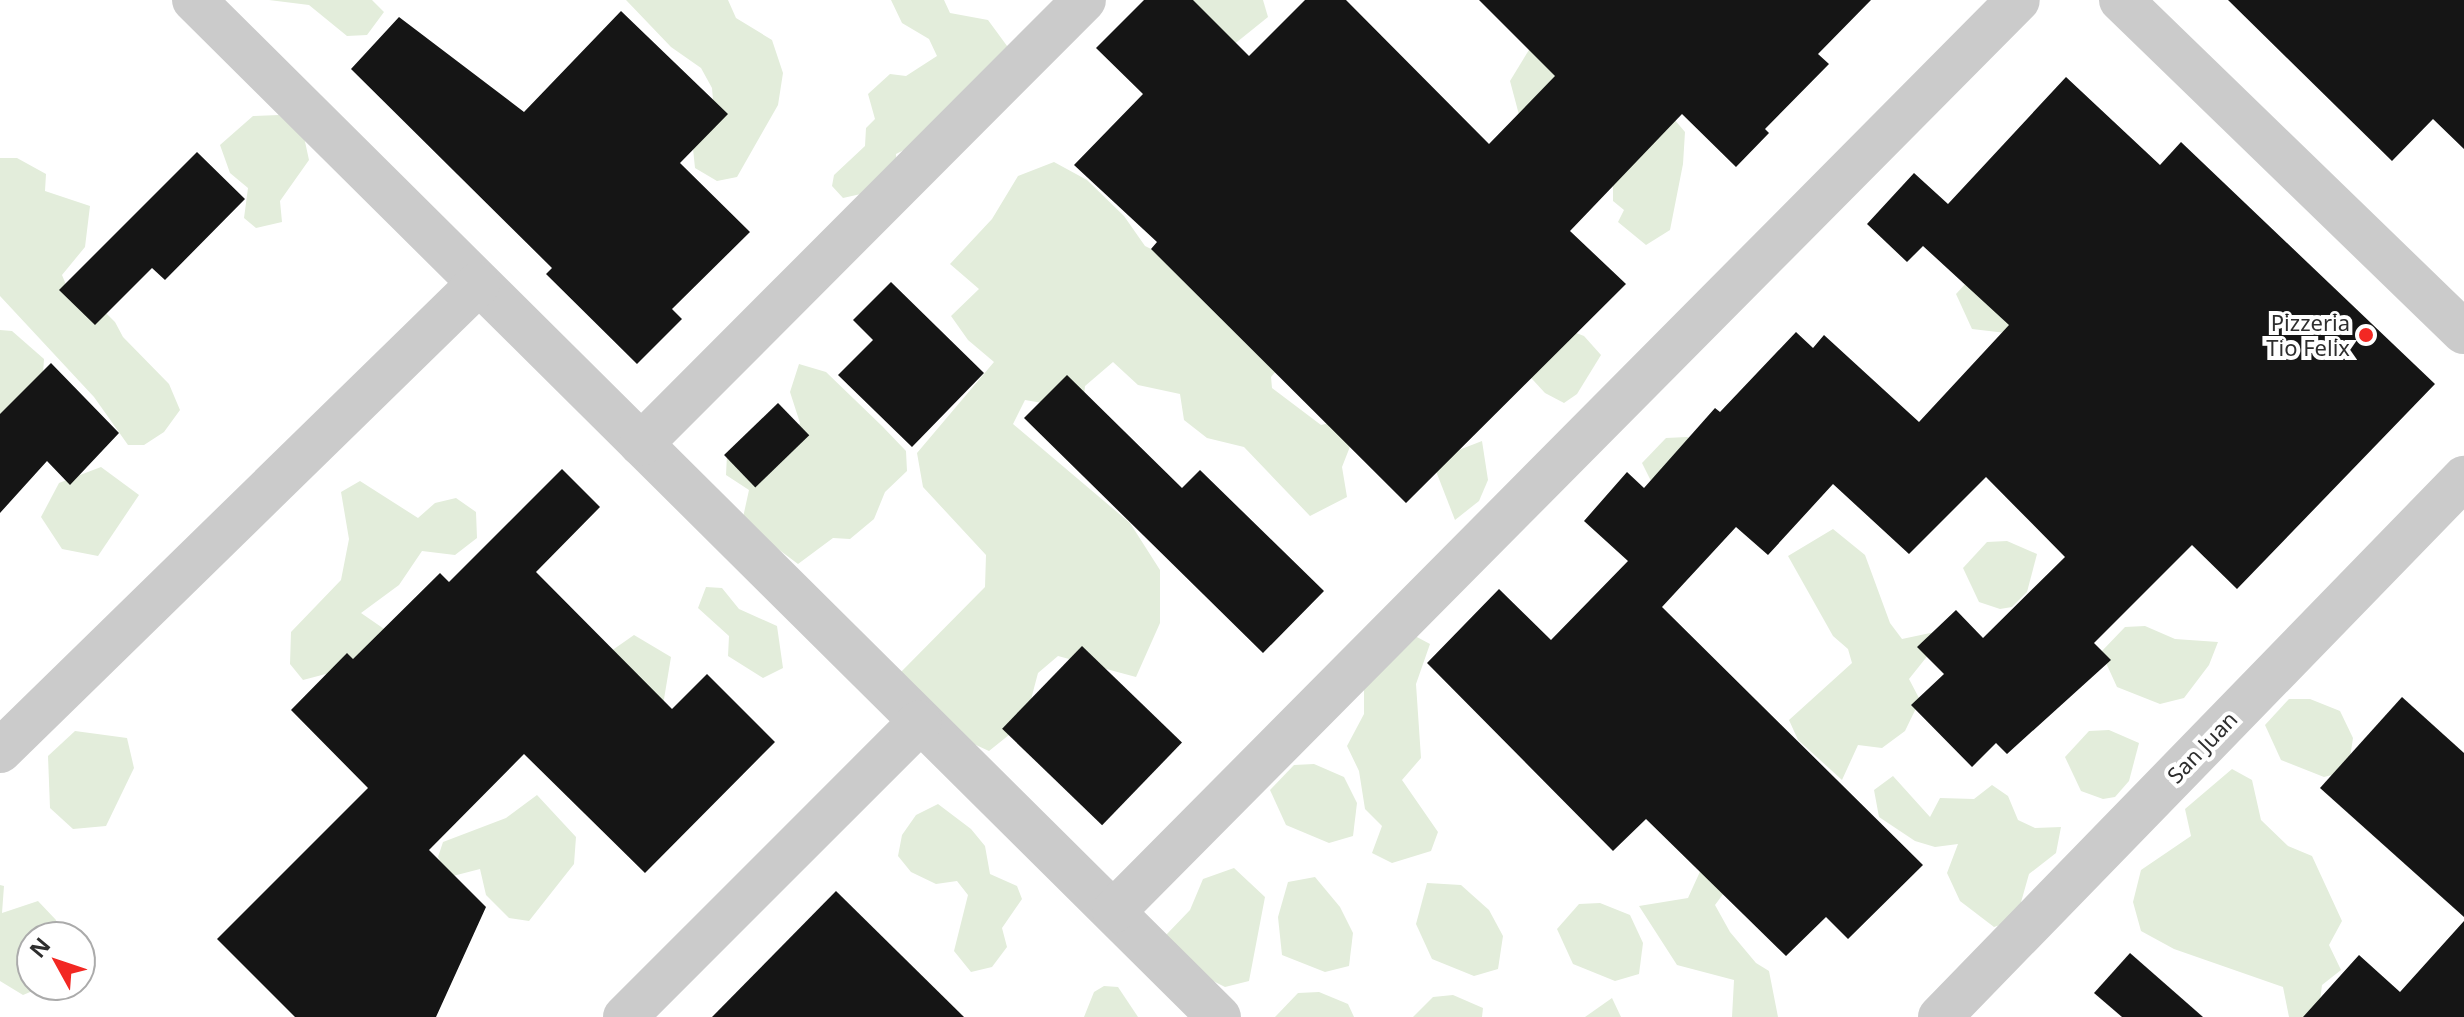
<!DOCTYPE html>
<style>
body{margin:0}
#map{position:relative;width:2464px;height:1017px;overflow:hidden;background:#fff;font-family:"Noto Sans",sans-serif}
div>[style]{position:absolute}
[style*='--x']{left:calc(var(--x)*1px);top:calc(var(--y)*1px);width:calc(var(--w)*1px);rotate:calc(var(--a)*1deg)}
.green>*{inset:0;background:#e3eddb}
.building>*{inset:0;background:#151515;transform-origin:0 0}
.minor>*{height:44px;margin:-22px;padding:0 22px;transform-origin:22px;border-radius:22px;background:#cbcbcb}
.dots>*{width:22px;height:22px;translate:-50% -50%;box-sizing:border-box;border:4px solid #fff;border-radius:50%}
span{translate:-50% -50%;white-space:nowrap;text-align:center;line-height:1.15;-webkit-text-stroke:8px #fff;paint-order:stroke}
.poi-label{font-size:22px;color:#2e2e2e}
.right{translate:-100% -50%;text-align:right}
.street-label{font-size:22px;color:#2e2e2e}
.north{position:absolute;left:16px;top:921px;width:80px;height:80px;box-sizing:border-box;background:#fff;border:2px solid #ababab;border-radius:50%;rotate:310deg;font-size:22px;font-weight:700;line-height:32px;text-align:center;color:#2e2e2e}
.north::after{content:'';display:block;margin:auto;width:28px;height:36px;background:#f22823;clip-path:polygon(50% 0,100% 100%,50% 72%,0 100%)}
</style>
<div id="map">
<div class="green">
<div style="clip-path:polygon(269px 0,372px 0,384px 12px,367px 35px,347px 36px,309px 5px)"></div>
<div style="clip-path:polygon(626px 0,728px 0,736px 18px,772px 40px,783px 73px,778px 105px,737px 177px,717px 181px,695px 168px,692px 139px,714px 111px,712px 88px,701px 68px,671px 47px)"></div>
<div style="clip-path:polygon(891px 0,944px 0,950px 13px,988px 20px,1010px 50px,914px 145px,896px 154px,897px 170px,874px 191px,843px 198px,832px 186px,834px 175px,865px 146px,866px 128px,875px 119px,868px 94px,890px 74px,906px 76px,937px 56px,929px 39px,902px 23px)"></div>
<div style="clip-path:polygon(1188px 0,1263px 0,1268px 17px,1232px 46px)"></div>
<div style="clip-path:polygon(1532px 45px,1580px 76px,1522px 126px,1510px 81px)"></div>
<div style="clip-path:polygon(1663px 106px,1685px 132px,1683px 164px,1670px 230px,1646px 245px,1618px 222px,1624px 210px,1613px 201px,1613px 174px)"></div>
<div style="clip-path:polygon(279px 115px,304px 137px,309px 160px,280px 201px,282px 222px,256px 228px,244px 218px,248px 188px,230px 173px,220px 145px,253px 116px)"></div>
<div style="clip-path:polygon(0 158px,17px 158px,46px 174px,45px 191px,90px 206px,85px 247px,62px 275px,69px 292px,100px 307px,115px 322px,123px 337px,169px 384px,180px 410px,164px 432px,144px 445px,128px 445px,94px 397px,0 296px)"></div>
<div style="clip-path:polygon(1054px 162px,1087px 180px,1124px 216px,1145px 246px,1219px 282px,1284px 362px,1271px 377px,1272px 388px,1321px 425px,1347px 419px,1353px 439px,1342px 467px,1347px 497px,1310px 516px,1244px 447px,1207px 438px,1184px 420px,1180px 394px,1138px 385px,1113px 362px,1085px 386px,1082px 419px,1060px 406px,1025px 400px,1013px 424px,1130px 523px,1160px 570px,1160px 623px,1136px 677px,1058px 656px,1038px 673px,1025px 722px,989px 751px,952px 734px,899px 674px,985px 587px,986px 555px,923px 487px,917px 453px,994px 362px,968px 340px,951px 316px,979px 289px,950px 264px,992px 219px,1018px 176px)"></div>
<div style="clip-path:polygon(1980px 268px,2030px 279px,2006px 333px,1972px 329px,1956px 294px)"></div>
<div style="clip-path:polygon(1558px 326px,1584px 336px,1601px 355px,1577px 394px,1564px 403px,1545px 393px,1522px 368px)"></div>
<div style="clip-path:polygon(0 330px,12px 331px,44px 359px,41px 404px,0 453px)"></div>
<div style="clip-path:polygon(799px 364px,826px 372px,882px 426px,906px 451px,907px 471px,885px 492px,874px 519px,850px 539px,833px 538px,798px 564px,742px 522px,749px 490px,726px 475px,727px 454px,739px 442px,764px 456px,782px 453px,800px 423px,790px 392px)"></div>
<div style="clip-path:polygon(1687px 437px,1716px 449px,1659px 497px,1642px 463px,1666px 438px)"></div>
<div style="clip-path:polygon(1482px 441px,1488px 480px,1479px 501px,1455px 520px,1434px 466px,1446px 455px)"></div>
<div style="clip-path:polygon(101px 467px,139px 495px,98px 556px,62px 549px,41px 517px,59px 483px)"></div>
<div style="clip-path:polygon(360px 481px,418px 518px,435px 503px,456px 498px,476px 512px,477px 538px,455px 555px,422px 551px,399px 585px,361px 613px,403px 642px,337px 671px,303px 680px,290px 664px,291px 632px,341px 580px,349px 539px,341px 492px)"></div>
<div style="clip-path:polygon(1833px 529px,1865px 555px,1890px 623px,1902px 639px,1949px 629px,1909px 679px,1920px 700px,1905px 731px,1882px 748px,1858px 745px,1842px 780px,1798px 740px,1789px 720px,1852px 663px,1848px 649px,1833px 636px,1788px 556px)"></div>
<div style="clip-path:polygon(2007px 541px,2037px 554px,2027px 592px,2012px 607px,2000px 609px,1979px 602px,1963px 568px,1987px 542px)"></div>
<div style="clip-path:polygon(706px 587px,722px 588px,739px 609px,777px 626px,783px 668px,763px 678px,728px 656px,729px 636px,698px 608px)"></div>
<div style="clip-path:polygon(2145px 626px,2175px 639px,2218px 642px,2209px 665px,2184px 698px,2160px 704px,2117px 687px,2101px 652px,2125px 627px)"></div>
<div style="clip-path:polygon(634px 635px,671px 657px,664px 699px,649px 740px,594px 663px)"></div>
<div style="clip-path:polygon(1415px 636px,1430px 644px,1416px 684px,1421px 758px,1402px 780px,1438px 832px,1431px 851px,1392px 863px,1372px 853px,1382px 826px,1365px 809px,1359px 771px,1347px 746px,1364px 714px,1364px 689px)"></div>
<div style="clip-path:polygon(2289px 699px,2310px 699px,2340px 711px,2353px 738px,2348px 771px,2324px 777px,2281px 760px,2265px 725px)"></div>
<div style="clip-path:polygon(2109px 730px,2139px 743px,2129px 781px,2115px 797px,2103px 799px,2081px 791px,2065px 757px,2089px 731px)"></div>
<div style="clip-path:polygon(75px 731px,127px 738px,134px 768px,106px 826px,73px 829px,50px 808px,48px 756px)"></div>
<div style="clip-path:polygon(1314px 764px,1344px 777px,1357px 803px,1353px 836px,1329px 843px,1286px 825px,1270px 790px,1294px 765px)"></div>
<div style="clip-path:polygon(2232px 769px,2252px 780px,2261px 820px,2288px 846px,2312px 856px,2342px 921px,2329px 945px,2341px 970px,2322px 985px,2318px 1017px,2289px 1017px,2283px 987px,2174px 949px,2141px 931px,2133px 902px,2141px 870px,2191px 836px,2185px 809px)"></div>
<div style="clip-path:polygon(1893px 776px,1930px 817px,1940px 798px,1974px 799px,1992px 785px,2008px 796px,2018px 820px,2035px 828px,2061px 827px,2056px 853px,2029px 874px,2016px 920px,1994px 927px,1960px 901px,1947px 873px,1958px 844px,1935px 847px,1915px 841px,1879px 817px,1874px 790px)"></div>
<div style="clip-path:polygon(537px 795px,576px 837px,574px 864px,529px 921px,509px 918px,486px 895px,480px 869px,449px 877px,438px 857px,443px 842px,506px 818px)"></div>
<div style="clip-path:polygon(938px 804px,971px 829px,985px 846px,990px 874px,1017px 886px,1022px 899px,1002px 928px,1007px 947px,992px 967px,971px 972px,954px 951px,968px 895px,957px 881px,936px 884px,911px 872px,898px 856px,902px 835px,916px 815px)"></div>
<div style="clip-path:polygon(1703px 865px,1741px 870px,1715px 905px,1730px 932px,1756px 963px,1769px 971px,1778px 1017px,1732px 1017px,1734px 980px,1677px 965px,1639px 906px,1688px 898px)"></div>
<div style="clip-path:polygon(1234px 868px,1265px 897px,1249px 981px,1225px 987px,1205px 977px,1166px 935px,1190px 910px,1203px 879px)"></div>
<div style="clip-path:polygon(1315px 877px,1340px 907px,1353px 933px,1349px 966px,1325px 972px,1282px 955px,1278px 917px,1288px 882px)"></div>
<div style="clip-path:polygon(1427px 883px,1461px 885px,1489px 910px,1503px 936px,1498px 969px,1474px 976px,1432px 959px,1416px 924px)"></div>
<div style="clip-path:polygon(0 885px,4px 886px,2px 913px,38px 901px,56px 920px,59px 937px,32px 937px,32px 985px,47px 985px,23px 995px,0 981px)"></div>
<div style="clip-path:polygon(1600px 903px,1630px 915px,1643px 943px,1639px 974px,1615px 981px,1573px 964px,1557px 929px,1579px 904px)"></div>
<div style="clip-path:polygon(1104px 986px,1118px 987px,1138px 1017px,1084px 1017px,1094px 992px)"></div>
<div style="clip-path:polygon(1319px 992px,1348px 1004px,1354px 1017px,1275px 1017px,1298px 993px)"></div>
<div style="clip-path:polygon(1453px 995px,1483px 1008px,1482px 1017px,1413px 1017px,1433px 997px)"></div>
<div style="clip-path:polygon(1612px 998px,1621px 1017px,1585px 1017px)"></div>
</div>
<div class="building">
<div style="clip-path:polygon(1144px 0,1193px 0,1249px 56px,1305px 0,1346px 0,1489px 144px,1555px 76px,1479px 0,1871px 0,1818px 54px,1829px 64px,1765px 129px,1769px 133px,1736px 167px,1682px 114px,1570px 231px,1626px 284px,1406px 503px,1151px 249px,1157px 242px,1074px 165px,1143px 94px,1096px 48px)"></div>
<div style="clip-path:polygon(2228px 0,2464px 0,2464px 149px,2433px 119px,2392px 161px)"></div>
<div style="clip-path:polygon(621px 11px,728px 114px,680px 163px,750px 232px,672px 309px,682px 319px,637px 364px,546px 274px,552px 268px,351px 69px,399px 17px,524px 112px)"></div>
<div style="clip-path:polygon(2066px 77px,2160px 165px,2181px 142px,2435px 384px,2237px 589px,2192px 545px,2094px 643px,2111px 660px,2007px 754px,1996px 743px,1972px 767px,1911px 705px,1944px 674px,1917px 647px,1956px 610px,1983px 638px,2065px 557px,1986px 477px,1909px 554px,1833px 484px,1768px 555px,1736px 527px,1662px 607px,1923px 865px,1848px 939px,1826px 917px,1786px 956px,1646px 819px,1613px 851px,1427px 663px,1499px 589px,1551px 640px,1628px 561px,1584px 521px,1627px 472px,1644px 488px,1715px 408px,1720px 412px,1796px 332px,1813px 348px,1824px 335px,1919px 422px,2009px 325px,1923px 246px,1907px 262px,1867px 224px,1914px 173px,1948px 204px)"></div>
<div style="clip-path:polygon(197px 152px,245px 199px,165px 280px,152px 268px,95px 325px,59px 290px)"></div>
<div style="clip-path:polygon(891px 282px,984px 373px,912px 447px,838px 375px,873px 340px,853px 320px)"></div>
<div style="clip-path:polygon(51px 363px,119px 433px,70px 485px,47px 461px,0 513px,0 414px)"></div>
<div style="clip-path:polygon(1067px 375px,1182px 488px,1200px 470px,1324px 591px,1263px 653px,1024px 418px)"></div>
<div style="left:778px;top:403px;width:45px;height:75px;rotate:46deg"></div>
<div style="clip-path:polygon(562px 469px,600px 507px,536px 572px,672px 709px,707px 674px,775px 742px,645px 873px,524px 754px,429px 850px,486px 907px,436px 1017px,295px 1017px,217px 939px,368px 788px,291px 710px,347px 653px,353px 659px,440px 573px,449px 582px)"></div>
<div style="left:1082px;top:646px;width:139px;height:115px;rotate:44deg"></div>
<div style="clip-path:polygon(2402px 697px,2464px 753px,2464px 917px,2320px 788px)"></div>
<div style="clip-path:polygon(836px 891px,964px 1017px,712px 1017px)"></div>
<div style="clip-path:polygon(2464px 921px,2464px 1017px,2303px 1017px,2359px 955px,2400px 992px)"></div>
<div style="clip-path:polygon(2130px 953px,2203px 1017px,2122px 1017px,2094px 993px)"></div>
</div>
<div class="minor">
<div style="--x:194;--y:0;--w:1444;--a:44.78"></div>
<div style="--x:2121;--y:0;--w:477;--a:44.1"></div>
<div style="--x:641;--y:444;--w:627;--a:-45.06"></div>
<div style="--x:0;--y:751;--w:668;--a:-44.33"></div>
<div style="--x:1114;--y:911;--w:1283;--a:-45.22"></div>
<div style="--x:625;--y:1017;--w:417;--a:-45"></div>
<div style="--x:1940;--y:1017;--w:752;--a:-45.81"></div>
</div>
<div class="dots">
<div style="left:2366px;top:335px;background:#f22823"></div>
</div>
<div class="poi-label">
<span class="right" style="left:2350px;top:335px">Pizzeria<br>Tio Felix</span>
</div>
<div class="street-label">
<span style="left:2202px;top:747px;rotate:-46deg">San Juan</span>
</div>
<div class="north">N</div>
</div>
